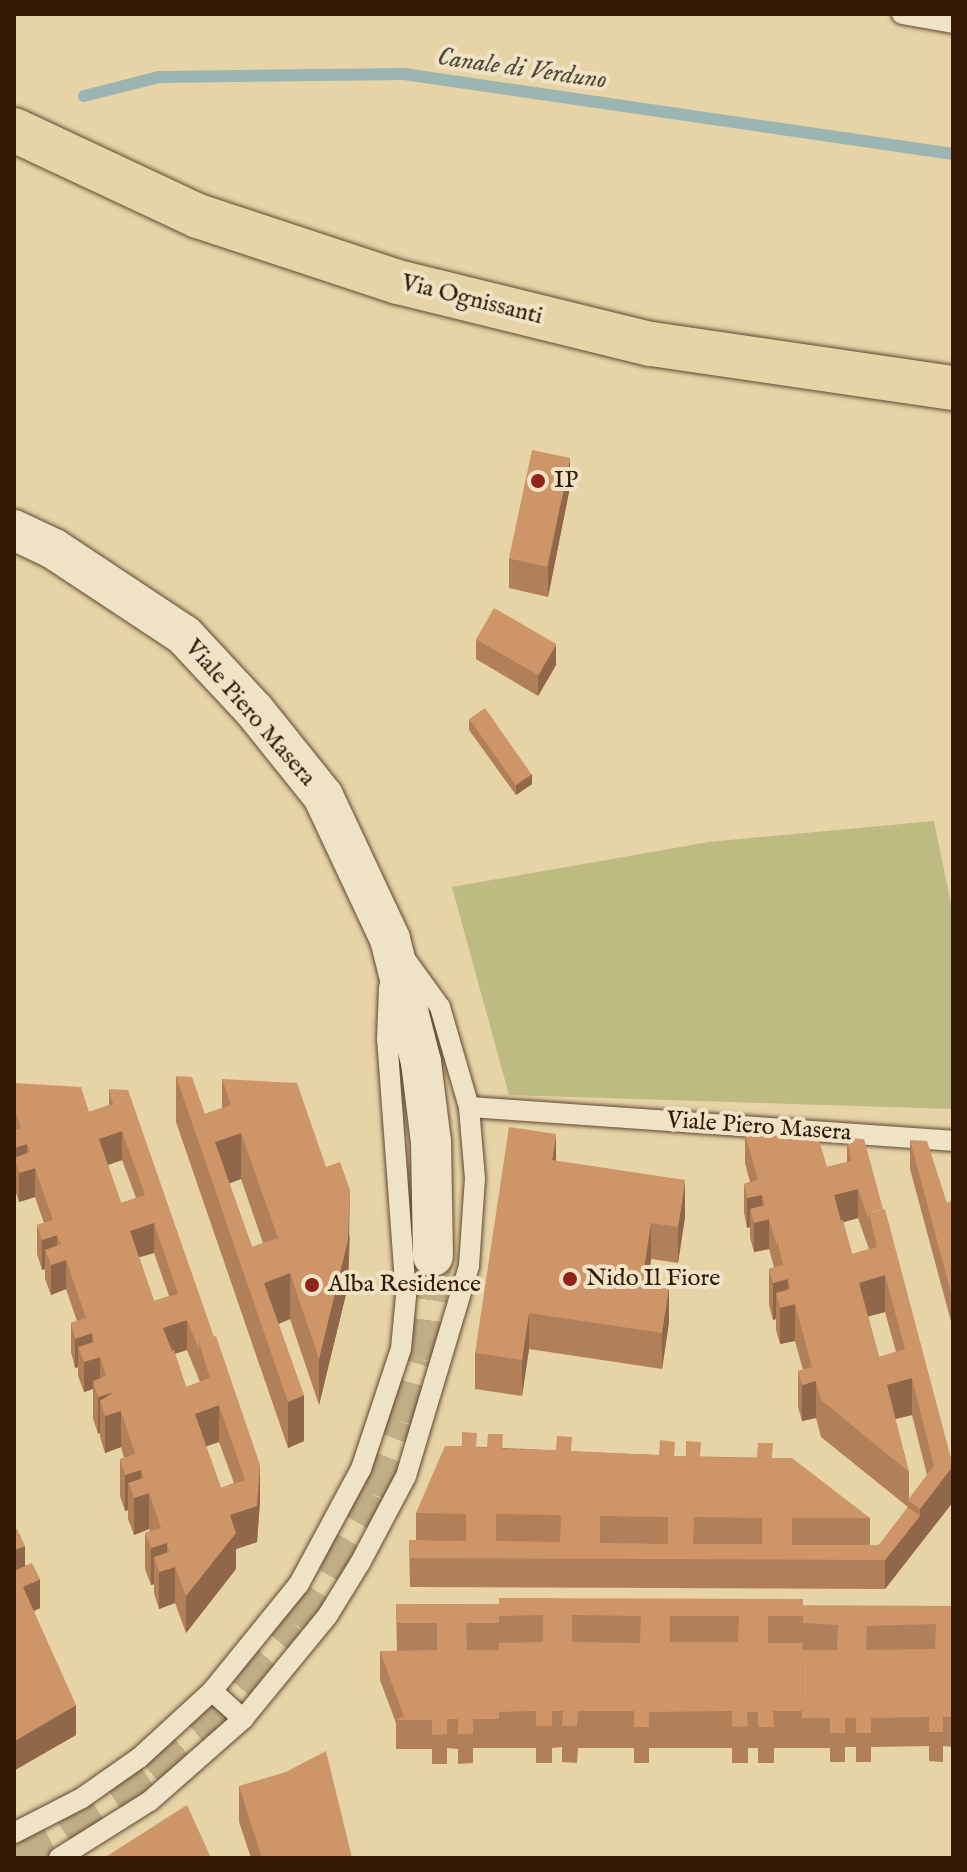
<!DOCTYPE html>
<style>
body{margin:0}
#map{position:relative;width:967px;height:1872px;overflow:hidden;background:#e6d3a6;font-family:"IM FELL English",serif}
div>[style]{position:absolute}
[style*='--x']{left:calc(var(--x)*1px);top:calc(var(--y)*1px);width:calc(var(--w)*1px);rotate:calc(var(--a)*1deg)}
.green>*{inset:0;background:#bdba82}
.stream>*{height:12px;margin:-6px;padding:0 6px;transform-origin:6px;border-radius:6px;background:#9bb5b2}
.minor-tunnel>*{height:40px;margin-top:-20px;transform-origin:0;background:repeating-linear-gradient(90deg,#c2ae86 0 40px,transparent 0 60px)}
.roads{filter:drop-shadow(0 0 2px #60482f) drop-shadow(0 0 2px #60482f)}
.service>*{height:20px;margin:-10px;padding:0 10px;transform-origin:10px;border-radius:10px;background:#efe2c5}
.minor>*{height:40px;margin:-20px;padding:0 20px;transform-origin:20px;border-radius:20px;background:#efe2c5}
.primary>*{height:44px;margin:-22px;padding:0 22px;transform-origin:22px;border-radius:22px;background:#e6d3a6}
.wall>*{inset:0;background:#b18059}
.shaded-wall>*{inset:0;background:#906849}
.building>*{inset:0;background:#ce9568;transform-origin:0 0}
.dots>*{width:22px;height:22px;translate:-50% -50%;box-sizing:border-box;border:4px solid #efe2c5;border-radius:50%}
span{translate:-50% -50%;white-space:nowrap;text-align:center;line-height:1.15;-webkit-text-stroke:8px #efe2c5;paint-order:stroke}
.street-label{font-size:24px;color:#341907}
.poi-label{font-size:24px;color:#341907}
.left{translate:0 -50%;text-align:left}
.water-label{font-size:26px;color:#53483a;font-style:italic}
.frame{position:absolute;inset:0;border:16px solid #341907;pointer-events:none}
</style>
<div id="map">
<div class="green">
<div style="clip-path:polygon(934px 821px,953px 914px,953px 1109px,509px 1095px,452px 887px,709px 842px)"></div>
</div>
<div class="stream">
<div style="--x:84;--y:96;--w:77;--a:-14.2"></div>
<div style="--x:159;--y:77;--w:245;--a:-0.7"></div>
<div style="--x:404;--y:74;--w:555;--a:8.29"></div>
</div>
<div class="minor-tunnel">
<div style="--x:14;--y:1857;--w:56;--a:-26.6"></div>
<div style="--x:64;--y:1832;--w:105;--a:-33.4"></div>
<div style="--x:152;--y:1774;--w:64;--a:-39.9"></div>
<div style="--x:201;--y:1733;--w:143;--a:-49"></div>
<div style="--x:295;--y:1625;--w:152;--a:-59.6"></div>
<div style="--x:372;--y:1494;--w:78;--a:-69"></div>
<div style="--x:400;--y:1421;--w:65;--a:-73.8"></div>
<div style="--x:418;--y:1359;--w:104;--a:-81.7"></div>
</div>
<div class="roads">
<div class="service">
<div style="--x:902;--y:14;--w:52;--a:10"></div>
<div style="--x:469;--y:1107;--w:485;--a:4"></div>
<div style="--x:212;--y:1691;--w:42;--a:42.1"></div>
<div style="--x:243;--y:1719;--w:134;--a:-50.7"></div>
<div style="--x:328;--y:1615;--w:61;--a:-58.4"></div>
<div style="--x:360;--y:1563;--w:98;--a:-62.1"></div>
<div style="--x:406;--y:1476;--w:219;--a:-73.3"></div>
<div style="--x:469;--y:1266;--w:87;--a:-86.1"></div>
<div style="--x:475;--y:1179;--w:72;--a:-94.8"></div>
<div style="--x:469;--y:1107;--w:104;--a:-106.2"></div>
<div style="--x:440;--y:1007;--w:58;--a:-125.9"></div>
<div style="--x:14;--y:1833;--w:76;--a:-27.2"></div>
<div style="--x:82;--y:1798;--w:70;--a:-35.1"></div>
<div style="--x:139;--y:1758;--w:99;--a:-42.5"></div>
<div style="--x:212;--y:1691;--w:138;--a:-50.9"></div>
<div style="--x:299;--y:1584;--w:131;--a:-61.7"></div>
<div style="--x:361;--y:1469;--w:126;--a:-71.6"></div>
<div style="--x:401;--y:1349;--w:53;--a:-84.6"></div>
<div style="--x:406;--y:1296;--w:257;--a:-94.2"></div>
<div style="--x:387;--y:1040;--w:53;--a:-87.8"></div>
<div style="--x:59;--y:1858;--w:107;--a:-32.1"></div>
<div style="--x:150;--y:1801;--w:124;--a:-41.4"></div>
</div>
<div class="minor">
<div style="--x:14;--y:530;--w:44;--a:25.4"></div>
<div style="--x:54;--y:549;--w:156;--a:33.5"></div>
<div style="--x:184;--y:635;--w:103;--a:47"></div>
<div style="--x:254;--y:710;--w:110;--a:51.3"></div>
<div style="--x:323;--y:796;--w:158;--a:64.9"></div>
<div style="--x:390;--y:939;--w:127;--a:75.9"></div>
<div style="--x:421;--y:1062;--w:81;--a:82.9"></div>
<div style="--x:431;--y:1142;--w:114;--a:89"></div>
</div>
<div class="primary">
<div style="--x:14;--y:130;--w:203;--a:25.1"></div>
<div style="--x:198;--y:216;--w:211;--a:18.3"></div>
<div style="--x:398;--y:282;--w:260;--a:13.8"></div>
<div style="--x:651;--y:344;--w:305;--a:8.3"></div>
</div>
</div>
<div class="wall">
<div style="clip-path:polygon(570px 487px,548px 597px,509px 588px,509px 559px)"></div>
<div style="clip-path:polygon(476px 639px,556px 665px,538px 696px,476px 659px)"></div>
<div style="clip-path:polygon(469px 719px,532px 784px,516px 795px,469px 730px)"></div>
<div style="clip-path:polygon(evenodd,176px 1076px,205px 1114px,222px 1108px,222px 1079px,350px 1236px,348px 1286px,319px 1405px,290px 1319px,279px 1324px,304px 1441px,288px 1448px,176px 1122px,176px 1076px,241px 1179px,263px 1243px,252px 1247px,229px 1183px,241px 1179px)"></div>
<div style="clip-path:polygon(evenodd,14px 1083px,89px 1112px,109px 1105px,109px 1089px,260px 1501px,257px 1542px,236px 1549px,236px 1569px,186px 1633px,175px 1603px,159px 1609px,154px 1593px,154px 1584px,151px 1585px,145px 1569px,145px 1533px,150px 1531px,149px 1529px,134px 1535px,128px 1519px,128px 1510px,125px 1511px,120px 1496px,120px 1459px,124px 1458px,121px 1447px,105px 1453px,100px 1437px,100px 1433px,98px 1434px,93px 1418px,93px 1389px,84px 1392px,78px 1376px,78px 1367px,75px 1368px,71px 1352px,71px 1323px,77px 1321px,66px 1289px,51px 1295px,45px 1279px,45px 1269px,42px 1270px,37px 1254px,37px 1225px,44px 1223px,35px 1197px,19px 1202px,14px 1187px,14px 1083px,122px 1160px,136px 1198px,121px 1203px,108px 1165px,122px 1160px,14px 1083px,154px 1253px,169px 1296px,154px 1301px,139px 1257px,154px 1253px,14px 1083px,187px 1350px,200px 1382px,186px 1387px,175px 1354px,187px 1350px,14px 1083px,219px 1442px,234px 1483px,221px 1488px,206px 1446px,219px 1442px)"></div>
<div style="clip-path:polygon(evenodd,745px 1134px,827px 1167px,847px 1162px,847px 1138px,953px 1466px,953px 1502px,885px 1589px,410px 1587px,409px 1540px,416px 1540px,416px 1513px,462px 1446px,675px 1456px,773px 1458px,870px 1518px,870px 1545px,879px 1545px,908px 1507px,821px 1437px,816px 1418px,802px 1421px,798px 1407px,798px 1371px,803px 1370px,795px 1341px,780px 1344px,776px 1330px,776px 1319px,773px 1320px,769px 1305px,769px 1269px,774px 1267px,769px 1249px,754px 1252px,750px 1238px,750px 1227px,747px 1228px,744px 1213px,744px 1184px,750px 1182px,745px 1163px,745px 1134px,858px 1218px,869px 1249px,852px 1254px,843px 1222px,858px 1218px,745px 1134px,885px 1312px,896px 1352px,879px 1357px,868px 1316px,885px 1312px,745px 1134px,912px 1415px,927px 1475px,909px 1499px,909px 1472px,895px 1419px,912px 1415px)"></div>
<div style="clip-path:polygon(910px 1140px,947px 1203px,953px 1201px,953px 1329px,910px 1169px)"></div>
<div style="clip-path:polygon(556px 1161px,685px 1217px,678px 1263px,651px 1259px,648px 1283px,669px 1322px,662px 1369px,529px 1349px,522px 1396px,475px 1389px,475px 1353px)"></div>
<div style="clip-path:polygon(14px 1531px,40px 1608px,34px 1611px,76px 1735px,15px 1770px,14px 1767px)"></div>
<div style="clip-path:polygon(396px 1604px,953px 1606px,953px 1747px,943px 1746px,943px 1762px,929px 1761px,929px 1746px,871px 1747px,871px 1762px,856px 1762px,856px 1747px,845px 1747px,845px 1762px,830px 1762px,830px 1748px,774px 1748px,774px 1763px,758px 1763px,758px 1748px,748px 1748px,748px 1763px,732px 1763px,732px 1748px,649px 1748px,649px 1763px,634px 1763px,634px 1748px,578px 1748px,577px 1763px,562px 1762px,562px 1747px,552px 1748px,552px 1763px,536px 1763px,536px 1748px,473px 1748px,473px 1763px,458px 1764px,458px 1749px,447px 1748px,447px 1764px,432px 1764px,432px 1749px,396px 1749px,396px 1723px,380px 1680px,380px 1651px,397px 1651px)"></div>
<div style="clip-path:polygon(239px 1786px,352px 1858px,251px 1858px,239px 1822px)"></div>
</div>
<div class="shaded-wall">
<div style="clip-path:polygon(570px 458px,570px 487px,548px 597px,548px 567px)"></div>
<div style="clip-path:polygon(556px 644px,556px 665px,538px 696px,538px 676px)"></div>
<div style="clip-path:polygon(532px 774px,532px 784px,516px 795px,516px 785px)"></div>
<div style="clip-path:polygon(122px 1131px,122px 1160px,99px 1168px,99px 1139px)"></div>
<div style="clip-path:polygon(241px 1133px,241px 1179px,215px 1189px,215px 1142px)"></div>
<div style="clip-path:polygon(556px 1134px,556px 1170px,552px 1160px)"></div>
<div style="clip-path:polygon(27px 1144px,27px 1171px,35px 1168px,35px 1197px,19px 1202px,19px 1173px,14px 1158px,14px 1148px)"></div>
<div style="clip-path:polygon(685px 1180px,685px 1217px,678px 1263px,678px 1227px)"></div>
<div style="clip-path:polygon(858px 1189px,858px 1218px,834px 1225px,834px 1195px)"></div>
<div style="clip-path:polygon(350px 1190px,348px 1286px,319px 1405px,319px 1359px)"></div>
<div style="clip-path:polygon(762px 1195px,762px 1221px,769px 1219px,769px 1249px,754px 1252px,754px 1223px,750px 1209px,750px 1227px,747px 1228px,747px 1198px)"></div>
<div style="clip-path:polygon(154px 1223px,154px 1253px,130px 1260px,130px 1231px)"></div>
<div style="clip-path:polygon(651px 1223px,651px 1259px,642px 1319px,642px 1282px)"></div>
<div style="clip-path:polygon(57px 1235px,57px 1263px,66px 1260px,66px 1289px,51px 1295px,51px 1265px,45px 1250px,45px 1269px,42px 1270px,42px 1240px)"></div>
<div style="clip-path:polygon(290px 1273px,290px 1319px,264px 1329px,264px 1283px)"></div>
<div style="clip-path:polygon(885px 1275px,885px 1312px,859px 1319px,859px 1283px)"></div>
<div style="clip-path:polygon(788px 1279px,788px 1306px,795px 1304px,795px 1341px,780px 1344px,780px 1308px,776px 1293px,776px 1319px,773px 1320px,773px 1283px)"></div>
<div style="clip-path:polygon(669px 1286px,669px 1322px,662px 1369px,662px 1333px)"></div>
<div style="clip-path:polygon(529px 1313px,529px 1349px,522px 1396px,522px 1360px)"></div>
<div style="clip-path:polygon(187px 1320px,187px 1350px,163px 1357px,163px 1328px)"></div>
<div style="clip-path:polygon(92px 1333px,92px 1360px,100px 1357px,100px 1386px,93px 1381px,93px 1389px,84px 1392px,84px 1362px,78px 1347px,78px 1367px,75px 1368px,75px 1339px)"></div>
<div style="clip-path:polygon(912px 1378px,912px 1415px,887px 1421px,887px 1385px)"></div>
<div style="clip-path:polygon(108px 1380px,121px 1411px,121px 1447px,105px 1453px,105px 1416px,100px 1401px,100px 1433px,98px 1434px,98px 1397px)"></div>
<div style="clip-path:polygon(816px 1381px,816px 1418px,802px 1421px,802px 1385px)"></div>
<div style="clip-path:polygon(304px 1395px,304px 1441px,288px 1448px,288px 1402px)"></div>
<div style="clip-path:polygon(219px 1405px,219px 1442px,195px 1450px,195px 1414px)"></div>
<div style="clip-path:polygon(260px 1465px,260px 1501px,257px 1542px,236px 1549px,236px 1569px,186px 1633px,186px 1596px,230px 1515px)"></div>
<div style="clip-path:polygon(953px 1466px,953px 1502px,885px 1589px,885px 1560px,920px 1516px,920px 1509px)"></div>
<div style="clip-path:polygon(141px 1470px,141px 1496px,149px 1493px,149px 1529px,134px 1535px,134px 1498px,128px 1483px,128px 1510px,125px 1511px,125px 1475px)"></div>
<div style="clip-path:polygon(167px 1543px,167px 1570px,175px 1567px,175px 1603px,159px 1609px,159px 1572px,154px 1557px,154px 1584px,151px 1585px,151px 1548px)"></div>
<div style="clip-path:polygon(25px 1546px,25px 1575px,14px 1580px,14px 1550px)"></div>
<div style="clip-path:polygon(40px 1579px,40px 1608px,23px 1616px,23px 1587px)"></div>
<div style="clip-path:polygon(76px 1705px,76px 1735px,15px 1770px,15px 1741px)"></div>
</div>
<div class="building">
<div style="left:532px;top:450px;width:39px;height:111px;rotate:12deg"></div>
<div style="left:494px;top:608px;width:72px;height:36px;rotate:30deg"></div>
<div style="left:485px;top:708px;width:81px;height:19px;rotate:55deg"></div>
<div style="clip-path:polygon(evenodd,176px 1076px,192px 1077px,205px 1114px,231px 1105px,222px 1079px,297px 1083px,326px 1167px,340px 1162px,350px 1190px,348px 1240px,319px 1359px,290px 1273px,264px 1283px,304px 1395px,288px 1402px,176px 1076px,241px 1133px,278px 1238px,252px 1247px,215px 1142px,241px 1133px)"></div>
<div style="clip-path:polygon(evenodd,14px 1083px,81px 1087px,89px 1112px,113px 1104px,109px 1089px,128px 1090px,214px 1337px,199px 1342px,199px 1349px,187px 1320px,163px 1328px,172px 1351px,106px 1376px,100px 1357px,84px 1362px,78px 1347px,94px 1342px,92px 1333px,75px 1339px,71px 1323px,86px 1318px,66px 1260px,51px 1265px,45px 1250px,61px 1244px,57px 1235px,42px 1240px,37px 1225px,53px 1220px,35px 1168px,19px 1173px,14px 1158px,30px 1152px,27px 1144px,14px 1148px,14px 1131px,21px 1128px,14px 1108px,14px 1083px,122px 1131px,145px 1195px,121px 1203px,99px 1139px,122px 1131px,14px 1083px,154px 1223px,178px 1294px,154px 1301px,130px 1231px,154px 1223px)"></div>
<div style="clip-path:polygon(509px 1127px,556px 1134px,552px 1160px,685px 1180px,678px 1227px,651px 1223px,642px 1282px,669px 1286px,662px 1333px,529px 1313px,522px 1360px,475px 1353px)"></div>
<div style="clip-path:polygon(745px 1134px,818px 1137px,827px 1167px,851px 1161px,847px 1138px,864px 1139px,883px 1209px,869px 1213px,869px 1220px,858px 1189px,834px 1195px,841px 1221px,777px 1239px,777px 1246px,769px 1219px,754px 1223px,750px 1209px,765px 1205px,762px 1195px,747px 1198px,744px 1184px,758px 1180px)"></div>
<div style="clip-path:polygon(910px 1140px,927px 1141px,947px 1203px,953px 1201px,953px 1300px)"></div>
<div style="clip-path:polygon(evenodd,885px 1209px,953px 1466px,920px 1509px,908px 1500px,934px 1466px,912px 1378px,887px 1385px,909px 1472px,821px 1400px,816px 1381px,802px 1385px,798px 1371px,812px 1367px,795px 1304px,780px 1308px,776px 1293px,790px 1289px,788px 1279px,773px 1283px,769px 1269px,783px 1265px,777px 1239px,843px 1220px,852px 1254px,877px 1247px,869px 1213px,885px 1209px,885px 1275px,905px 1349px,879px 1357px,859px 1283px,885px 1275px)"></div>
<div style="clip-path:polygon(evenodd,216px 1336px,260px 1465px,257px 1506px,230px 1515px,236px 1533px,186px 1596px,175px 1567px,159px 1572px,154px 1557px,169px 1552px,167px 1543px,151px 1548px,145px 1533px,161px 1528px,149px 1493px,134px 1498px,128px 1483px,144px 1478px,141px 1470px,125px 1475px,120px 1459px,135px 1454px,121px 1411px,105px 1416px,100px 1401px,114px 1392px,98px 1397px,93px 1381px,174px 1350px,186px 1387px,210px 1378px,199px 1342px,216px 1336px,219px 1405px,245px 1480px,221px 1488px,195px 1414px,219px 1405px)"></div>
<div style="clip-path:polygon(evenodd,462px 1432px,477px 1433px,476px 1447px,487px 1448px,488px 1434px,503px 1434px,502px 1449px,556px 1450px,557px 1436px,572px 1437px,571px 1451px,582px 1452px,659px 1455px,660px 1440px,675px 1442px,674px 1456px,686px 1456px,686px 1441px,701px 1442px,700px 1457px,757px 1458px,758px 1443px,773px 1443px,772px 1458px,792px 1458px,870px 1518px,792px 1518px,792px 1545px,879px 1545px,908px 1507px,920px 1516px,885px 1560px,410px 1558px,409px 1540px,466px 1541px,466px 1514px,416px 1513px,445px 1446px,462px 1446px,462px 1432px,496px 1514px,561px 1515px,560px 1542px,496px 1541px,496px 1514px,462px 1432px,600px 1516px,668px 1517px,668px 1544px,600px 1543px,600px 1516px,462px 1432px,694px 1517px,762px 1518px,762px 1544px,693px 1544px,694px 1517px)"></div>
<div style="clip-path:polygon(17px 1529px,25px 1546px,14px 1550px,14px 1531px)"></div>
<div style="clip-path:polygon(32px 1563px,40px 1579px,23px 1587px,76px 1705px,15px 1741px,14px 1738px,14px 1566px,16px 1570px)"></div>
<div style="clip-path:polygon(evenodd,499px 1598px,803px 1599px,803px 1616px,768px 1616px,768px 1643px,803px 1643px,802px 1711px,773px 1711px,774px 1727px,758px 1727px,758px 1712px,747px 1712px,748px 1726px,732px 1727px,732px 1711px,649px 1712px,649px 1727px,634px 1727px,634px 1711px,578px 1711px,577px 1726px,562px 1726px,563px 1711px,552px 1711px,552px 1726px,536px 1726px,536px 1711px,499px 1712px,499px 1643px,543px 1642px,543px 1615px,499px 1616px,499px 1598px,572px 1615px,641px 1616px,640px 1643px,572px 1642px,572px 1615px,499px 1598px,670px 1616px,739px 1616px,738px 1642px,670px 1642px,670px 1616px)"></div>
<div style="clip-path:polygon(396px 1604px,499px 1605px,499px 1623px,466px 1623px,467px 1650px,499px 1650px,499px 1719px,473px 1719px,473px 1734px,458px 1734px,458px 1719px,447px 1719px,447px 1734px,432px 1735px,432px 1720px,396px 1720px,404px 1716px,380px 1651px,437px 1650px,437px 1623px,397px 1623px)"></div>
<div style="clip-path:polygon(evenodd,803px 1606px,953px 1606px,953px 1717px,943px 1717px,943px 1732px,929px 1732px,929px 1717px,871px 1718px,871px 1733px,856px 1733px,856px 1718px,845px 1718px,845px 1733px,830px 1733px,830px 1718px,802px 1718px,803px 1650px,837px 1650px,838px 1625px,803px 1623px,803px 1606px,936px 1624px,935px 1649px,866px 1650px,867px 1626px,936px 1624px)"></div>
<div style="clip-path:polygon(326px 1751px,352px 1858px,262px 1858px,239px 1786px,286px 1772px)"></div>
<div style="clip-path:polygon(187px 1805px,211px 1858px,104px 1858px)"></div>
</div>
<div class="dots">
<div style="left:538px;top:481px;background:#8f2418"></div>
<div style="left:570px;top:1279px;background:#8f2418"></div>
<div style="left:312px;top:1285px;background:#8f2418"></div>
</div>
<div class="street-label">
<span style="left:472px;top:300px;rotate:14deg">Via Ognissanti</span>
<span style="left:250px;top:713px;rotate:49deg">Viale Piero Masera</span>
<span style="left:759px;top:1127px;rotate:4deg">Viale Piero Masera</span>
</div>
<div class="poi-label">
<span class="left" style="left:554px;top:481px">IP</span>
<span class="left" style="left:586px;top:1279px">Nido Il Fiore</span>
<span class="left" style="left:328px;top:1285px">Alba Residence</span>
</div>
<div class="water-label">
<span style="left:522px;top:69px;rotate:8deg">Canale di Verduno</span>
</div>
<div class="frame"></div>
</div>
